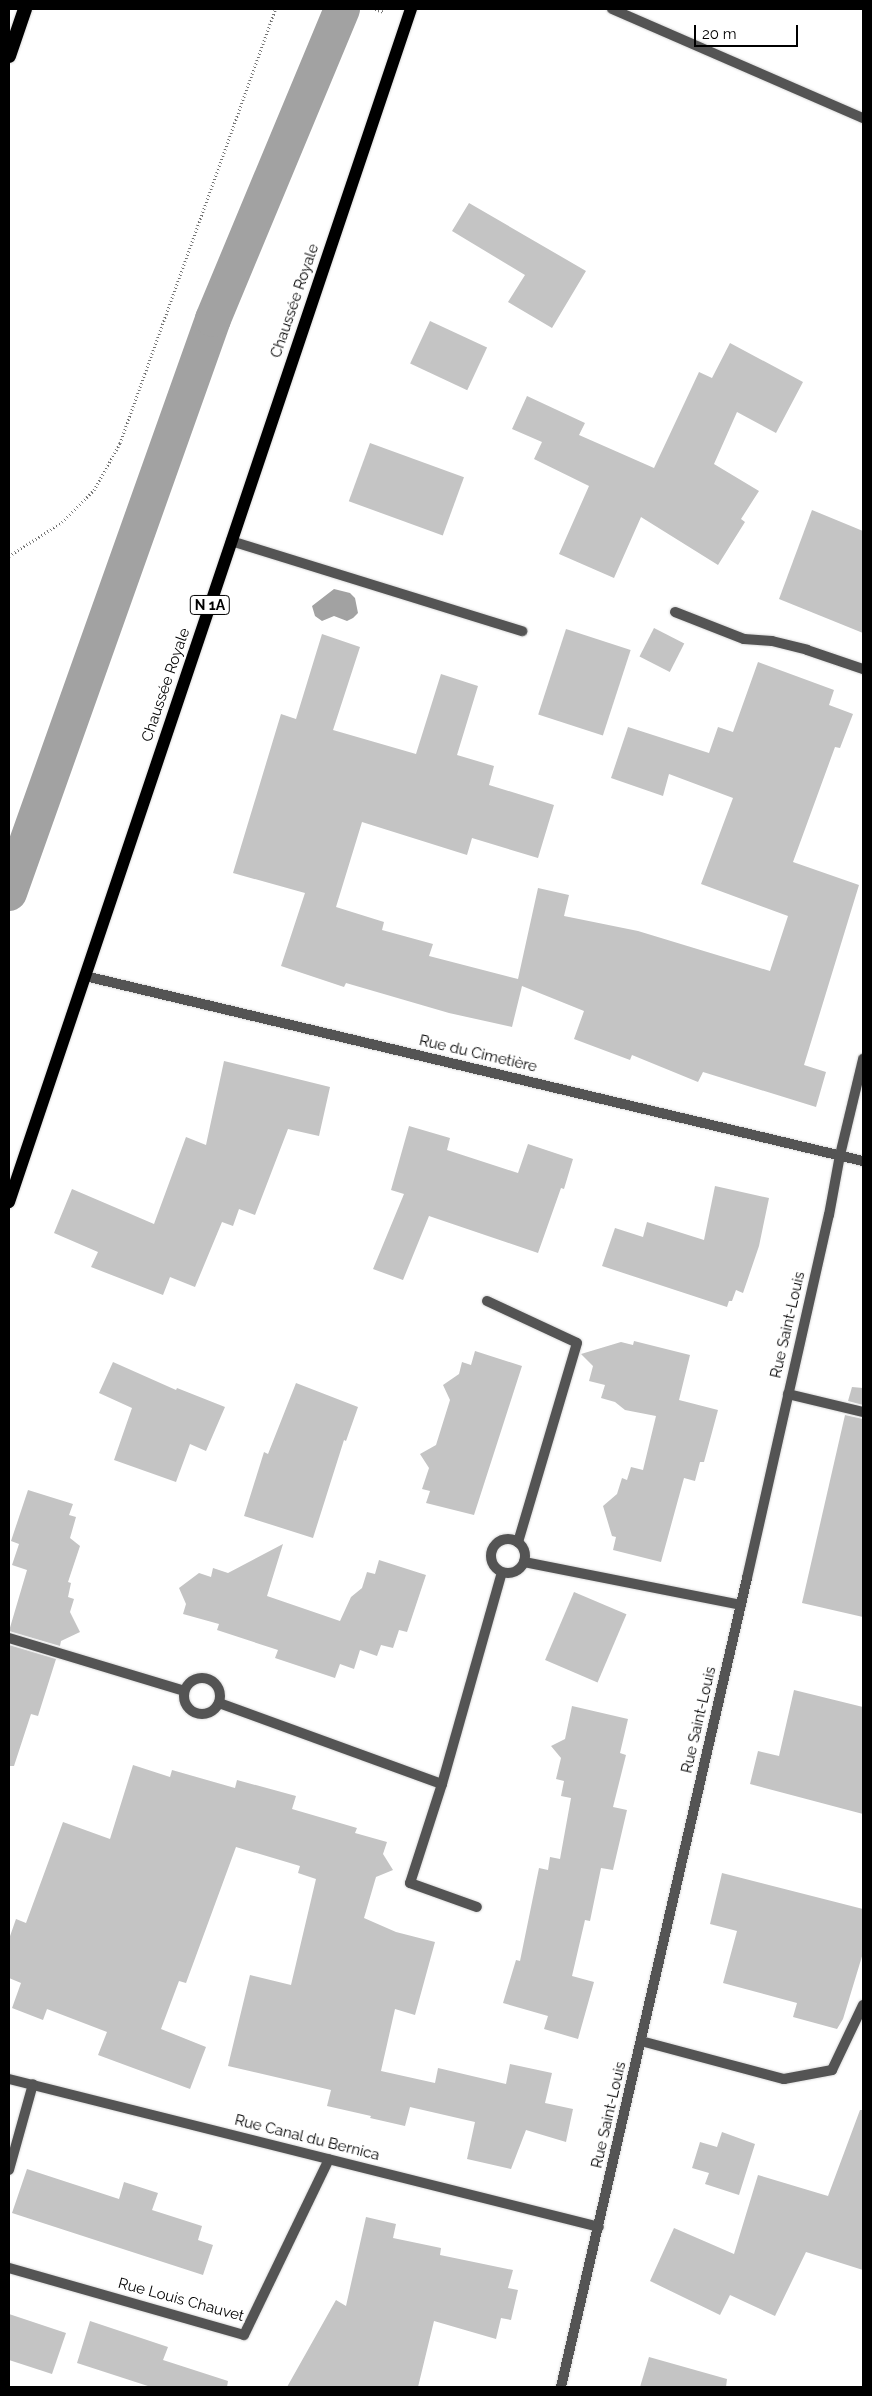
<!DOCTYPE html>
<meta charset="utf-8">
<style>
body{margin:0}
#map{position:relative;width:872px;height:2396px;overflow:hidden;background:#fff;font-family:Raleway,sans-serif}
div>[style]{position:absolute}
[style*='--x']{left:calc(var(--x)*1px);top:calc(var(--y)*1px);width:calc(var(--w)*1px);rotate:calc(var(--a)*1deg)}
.water>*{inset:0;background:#a2a2a2}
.canal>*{height:36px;margin:-18px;padding:0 18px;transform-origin:18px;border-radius:18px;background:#a2a2a2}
.building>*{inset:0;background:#c4c4c4;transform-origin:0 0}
.path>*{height:3px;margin-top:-1.5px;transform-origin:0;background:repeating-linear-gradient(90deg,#767676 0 1px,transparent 0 3.5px)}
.roads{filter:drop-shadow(0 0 1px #dbdbdb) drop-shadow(0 0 1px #dbdbdb)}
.service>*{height:10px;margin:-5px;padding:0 5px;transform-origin:5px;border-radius:5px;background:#545454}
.minor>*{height:10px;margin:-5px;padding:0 5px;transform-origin:5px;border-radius:5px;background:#545454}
.minor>.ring{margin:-5px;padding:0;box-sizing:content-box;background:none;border:10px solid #545454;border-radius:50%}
.tertiary>*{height:10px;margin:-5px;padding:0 5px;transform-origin:5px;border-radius:5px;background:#545454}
.primary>*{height:12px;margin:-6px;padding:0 6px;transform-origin:6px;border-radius:6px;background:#000}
.trunk>*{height:14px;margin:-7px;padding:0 7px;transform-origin:7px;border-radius:7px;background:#000}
span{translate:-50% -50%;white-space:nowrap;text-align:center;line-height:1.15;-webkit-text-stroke:4px #fff;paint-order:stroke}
.shield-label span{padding:1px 4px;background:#fff;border:1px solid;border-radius:4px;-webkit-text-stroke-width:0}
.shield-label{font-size:14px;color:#000;font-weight:700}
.street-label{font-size:15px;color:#000}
.frame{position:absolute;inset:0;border:10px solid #000;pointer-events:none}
.scale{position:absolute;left:694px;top:25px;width:104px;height:22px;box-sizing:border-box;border:2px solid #000;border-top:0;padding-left:6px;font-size:15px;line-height:18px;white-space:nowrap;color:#000;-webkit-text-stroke:4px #fff;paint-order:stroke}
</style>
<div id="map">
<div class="water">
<div style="clip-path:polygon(334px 589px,350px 593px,355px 598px,358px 613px,353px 618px,347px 621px,334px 616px,322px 621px,315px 616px,312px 606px)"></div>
</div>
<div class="canal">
<div style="--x:9;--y:893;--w:609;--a:-70.43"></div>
<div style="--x:213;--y:319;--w:336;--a:-67.4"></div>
</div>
<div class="building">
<div style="clip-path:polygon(469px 203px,586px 271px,552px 328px,508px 302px,525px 275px,452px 231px)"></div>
<div style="left:430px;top:321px;width:63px;height:47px;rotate:25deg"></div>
<div style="clip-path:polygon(730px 343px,803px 382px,776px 433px,737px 412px,714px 464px,759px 491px,741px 519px,745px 522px,718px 565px,641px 517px,614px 578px,559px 554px,589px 486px,534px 459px,542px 442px,512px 429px,527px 396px,585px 423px,579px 435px,654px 468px,699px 372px,712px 378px)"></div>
<div style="left:370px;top:443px;width:100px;height:62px;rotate:20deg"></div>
<div style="clip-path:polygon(812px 510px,863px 531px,863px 633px,779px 599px)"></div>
<div style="left:654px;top:628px;width:34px;height:32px;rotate:27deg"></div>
<div style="left:566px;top:629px;width:68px;height:90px;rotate:18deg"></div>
<div style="clip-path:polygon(322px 634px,360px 647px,333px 730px,416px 754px,441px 674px,478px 686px,457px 755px,494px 766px,489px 785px,554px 805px,538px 858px,472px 838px,467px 855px,362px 822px,336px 907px,384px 922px,382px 930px,433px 944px,429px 956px,518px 979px,538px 888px,569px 895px,564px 916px,638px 931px,770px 971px,788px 916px,701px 884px,733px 798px,669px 774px,663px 796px,611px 778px,628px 727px,709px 753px,718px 727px,733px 732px,758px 662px,834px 690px,829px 705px,853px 714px,840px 748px,835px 747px,793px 862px,859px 885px,804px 1065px,826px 1072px,816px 1107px,703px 1072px,698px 1082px,632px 1055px,630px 1060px,574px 1039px,584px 1011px,522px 986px,512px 1027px,449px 1013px,346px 983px,344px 987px,281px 966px,305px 893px,233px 873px,281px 714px,296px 719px)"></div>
<div style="clip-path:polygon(224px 1061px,330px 1087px,319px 1136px,288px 1129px,255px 1215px,239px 1209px,233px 1226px,222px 1222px,195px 1287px,170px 1277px,163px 1295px,91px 1267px,98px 1252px,54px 1233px,72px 1189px,154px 1224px,186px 1137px,206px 1145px)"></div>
<div style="clip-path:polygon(409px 1126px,450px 1138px,447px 1150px,518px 1173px,528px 1144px,573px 1159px,564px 1189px,561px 1188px,538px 1253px,429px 1216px,403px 1280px,373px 1269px,404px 1194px,391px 1190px)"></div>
<div style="clip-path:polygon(715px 1186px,769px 1198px,759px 1246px,743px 1293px,736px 1290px,732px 1301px,729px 1301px,727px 1307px,602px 1266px,615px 1228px,643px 1237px,647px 1222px,704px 1240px)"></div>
<div style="clip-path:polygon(634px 1341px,690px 1355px,679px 1400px,718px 1410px,704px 1462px,700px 1462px,695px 1481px,684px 1478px,661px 1562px,613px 1550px,616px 1537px,612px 1536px,603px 1506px,617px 1494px,622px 1478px,627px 1480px,631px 1467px,643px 1470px,656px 1416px,625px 1410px,615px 1402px,601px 1398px,605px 1385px,589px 1381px,593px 1366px,581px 1354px,621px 1342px,633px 1345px)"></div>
<div style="clip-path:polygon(475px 1351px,522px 1366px,474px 1515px,426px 1503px,430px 1491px,422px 1489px,429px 1468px,420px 1454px,436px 1445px,450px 1400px,443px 1385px,459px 1374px,462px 1362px,471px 1365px)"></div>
<div style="clip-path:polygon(113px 1362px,176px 1390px,177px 1388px,225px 1407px,206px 1451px,190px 1444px,176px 1482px,114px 1460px,132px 1408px,99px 1393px)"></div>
<div style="clip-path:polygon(296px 1383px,358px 1407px,346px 1441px,344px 1440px,313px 1538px,244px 1516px,264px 1452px,268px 1454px)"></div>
<div style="clip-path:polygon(852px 1387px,863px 1388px,863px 1405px,848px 1401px)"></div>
<div style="clip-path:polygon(845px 1415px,863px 1419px,863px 1617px,802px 1603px)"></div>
<div style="clip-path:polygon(28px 1490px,73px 1504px,69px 1515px,76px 1517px,70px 1538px,80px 1546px,68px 1582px,71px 1583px,68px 1597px,74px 1599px,70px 1612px,80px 1632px,61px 1641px,60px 1646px,9px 1631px,27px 1570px,12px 1565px,19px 1544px,11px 1541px)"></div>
<div style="clip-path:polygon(283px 1544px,267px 1596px,340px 1621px,351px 1597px,362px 1588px,367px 1572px,375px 1574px,379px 1560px,426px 1575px,407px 1632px,399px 1630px,393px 1648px,381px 1645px,377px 1656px,360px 1650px,354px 1669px,340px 1664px,335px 1678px,275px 1658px,278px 1650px,217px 1630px,219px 1624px,183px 1614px,186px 1604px,179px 1588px,199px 1573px,211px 1577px,213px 1568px,228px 1573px)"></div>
<div style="left:574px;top:1592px;width:57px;height:74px;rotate:23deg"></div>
<div style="clip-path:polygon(9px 1645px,56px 1659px,38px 1716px,31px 1714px,14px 1766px,9px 1766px)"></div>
<div style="clip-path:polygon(794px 1690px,863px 1707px,863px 1814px,750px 1784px,758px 1751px,779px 1756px)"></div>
<div style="clip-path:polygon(572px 1706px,628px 1719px,620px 1753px,626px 1755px,613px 1807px,627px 1810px,613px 1870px,601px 1868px,590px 1921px,585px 1920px,572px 1976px,594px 1982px,578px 2039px,544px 2029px,548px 2016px,503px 2003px,516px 1960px,520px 1961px,539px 1868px,548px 1870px,550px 1857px,560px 1859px,571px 1798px,561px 1796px,564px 1781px,556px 1779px,561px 1758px,551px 1746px,565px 1739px)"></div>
<div style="clip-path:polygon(133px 1765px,170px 1777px,172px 1770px,235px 1788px,237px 1780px,296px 1796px,292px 1809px,357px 1828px,355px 1833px,387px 1842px,383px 1854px,393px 1870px,376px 1877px,364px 1918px,396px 1932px,435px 1942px,415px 2015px,395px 2009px,381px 2071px,435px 2083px,438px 2068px,506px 2084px,510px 2064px,552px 2073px,545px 2103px,573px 2109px,566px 2142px,526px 2130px,511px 2169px,467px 2159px,475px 2122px,410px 2107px,405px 2126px,370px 2118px,371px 2116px,327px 2106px,331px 2090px,228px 2066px,250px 1975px,291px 1985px,316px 1879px,298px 1873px,300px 1866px,236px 1847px,186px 1983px,179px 1981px,161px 2029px,206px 2047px,190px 2089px,98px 2055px,107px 2032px,47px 2009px,43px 2020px,12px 2008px,21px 1983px,9px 1978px,9px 1939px,16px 1919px,26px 1923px,63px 1822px,110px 1839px)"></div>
<div style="clip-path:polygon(722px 1873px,863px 1909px,863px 1953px,843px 2019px,837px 2029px,793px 2017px,797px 2003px,723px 1983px,737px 1931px,710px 1924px)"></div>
<div style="clip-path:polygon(860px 2110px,863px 2110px,863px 2270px,806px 2252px,775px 2316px,730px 2295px,720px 2315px,650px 2281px,674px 2228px,734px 2254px,758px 2175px,828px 2196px)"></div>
<div style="clip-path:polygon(722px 2132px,755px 2144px,739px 2195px,705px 2184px,709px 2173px,692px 2168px,700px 2142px,717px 2147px)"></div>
<div style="clip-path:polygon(27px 2169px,119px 2199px,124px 2182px,158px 2193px,152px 2210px,202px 2226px,198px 2240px,213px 2245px,203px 2275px,12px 2213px)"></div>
<div style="clip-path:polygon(366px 2217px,396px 2224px,393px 2238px,441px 2248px,440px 2255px,513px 2270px,508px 2288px,518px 2290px,511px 2320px,501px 2318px,496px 2339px,434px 2321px,418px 2387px,287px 2387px,336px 2300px,346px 2306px)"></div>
<div style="clip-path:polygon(9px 2314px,66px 2333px,52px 2374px,9px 2360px)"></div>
<div style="clip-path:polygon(90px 2321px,168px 2347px,163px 2360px,228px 2381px,227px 2387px,151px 2387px,77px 2363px)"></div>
<div style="clip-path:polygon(649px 2357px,727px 2379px,726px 2387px,640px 2387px)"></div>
</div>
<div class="path">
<div style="--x:375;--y:9;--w:9;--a:18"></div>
<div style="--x:9;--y:556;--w:63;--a:-32.7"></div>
<div style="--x:62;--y:522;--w:45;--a:-45"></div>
<div style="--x:94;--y:490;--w:54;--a:-61"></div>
<div style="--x:120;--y:443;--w:461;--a:-70.3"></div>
</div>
<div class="roads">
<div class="service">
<div style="--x:231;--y:541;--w:305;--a:17.2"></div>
<div style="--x:675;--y:612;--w:74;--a:21.4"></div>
<div style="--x:744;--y:639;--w:28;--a:4"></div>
<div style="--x:772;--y:641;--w:36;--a:14"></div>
<div style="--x:807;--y:650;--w:59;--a:18.7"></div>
</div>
<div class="minor">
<div style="--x:85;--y:976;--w:800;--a:13.38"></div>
<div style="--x:487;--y:1301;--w:99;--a:25"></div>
<div style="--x:577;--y:1343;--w:208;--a:106.5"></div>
<div style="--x:788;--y:1394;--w:77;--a:13.5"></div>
<div class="ring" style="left:491px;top:1539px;width:24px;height:24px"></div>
<div style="--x:524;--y:1562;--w:221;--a:11.2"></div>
<div style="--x:9;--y:1638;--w:183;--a:16.8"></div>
<div class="ring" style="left:184px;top:1678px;width:26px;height:26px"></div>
<div style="--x:219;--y:1703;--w:237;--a:20"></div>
<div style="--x:442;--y:1784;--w:220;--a:-74.2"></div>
<div style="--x:442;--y:1784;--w:104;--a:107.9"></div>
<div style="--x:410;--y:1883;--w:71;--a:19.7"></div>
<div style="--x:641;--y:2041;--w:148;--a:14.9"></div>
<div style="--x:784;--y:2079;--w:49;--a:-10.6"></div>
<div style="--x:832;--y:2070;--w:72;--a:-64.5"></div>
<div style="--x:9;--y:2079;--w:608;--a:14.08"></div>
<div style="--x:9;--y:2170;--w:89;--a:-74.4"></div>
<div style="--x:9;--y:2268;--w:244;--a:15.9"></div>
<div style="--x:244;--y:2335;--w:195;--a:-64.2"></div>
</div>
<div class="tertiary">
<div style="--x:612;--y:9;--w:274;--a:23.5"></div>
<div style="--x:561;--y:2387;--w:830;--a:-77.05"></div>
<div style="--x:747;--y:1578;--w:372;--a:-77.3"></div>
<div style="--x:829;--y:1215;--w:61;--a:-79.6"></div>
<div style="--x:840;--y:1155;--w:99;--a:-76.5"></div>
</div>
<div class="primary">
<div style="--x:9;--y:1202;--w:1259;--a:-71.38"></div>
</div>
<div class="trunk">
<div style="--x:9;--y:56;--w:50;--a:-71.2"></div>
</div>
</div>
<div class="shield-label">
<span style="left:210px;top:605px">N 1A</span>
</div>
<div class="street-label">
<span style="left:295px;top:301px;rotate:-71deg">Chaussée Royale</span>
<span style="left:166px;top:685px;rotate:-71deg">Chaussée Royale</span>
<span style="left:478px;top:1054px;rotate:13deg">Rue du Cimetière</span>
<span style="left:788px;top:1325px;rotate:-77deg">Rue Saint-Louis</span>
<span style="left:699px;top:1720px;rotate:-77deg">Rue Saint-Louis</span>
<span style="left:609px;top:2115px;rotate:-77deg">Rue Saint-Louis</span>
<span style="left:307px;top:2138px;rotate:14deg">Rue Canal du Bernica</span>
<span style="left:181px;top:2300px;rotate:15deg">Rue Louis Chauvet</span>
</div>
<div class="frame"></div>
<div class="scale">20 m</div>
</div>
